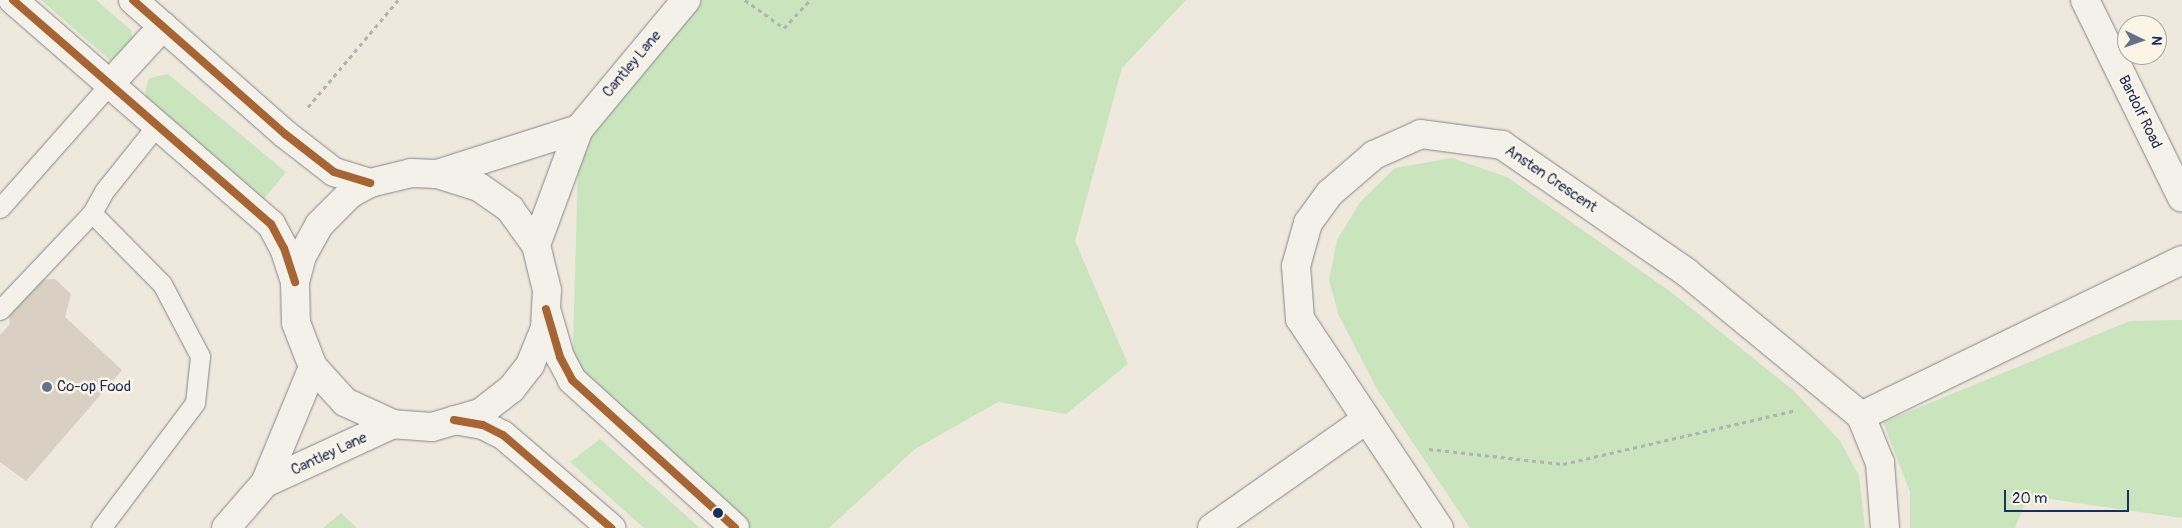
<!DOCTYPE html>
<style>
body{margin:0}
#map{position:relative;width:2182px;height:528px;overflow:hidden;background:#efe8dc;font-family:Pangolin,sans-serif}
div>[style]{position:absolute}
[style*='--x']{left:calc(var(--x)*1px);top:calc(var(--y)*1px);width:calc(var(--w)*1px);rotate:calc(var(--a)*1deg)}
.green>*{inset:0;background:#cae5be}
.building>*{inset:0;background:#d9cfc2}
.path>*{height:3px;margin-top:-1.5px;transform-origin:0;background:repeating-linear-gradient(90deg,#b1b2b2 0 4px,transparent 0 8px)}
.roads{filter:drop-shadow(0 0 1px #86878b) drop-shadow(0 0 1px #86878b)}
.lane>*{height:19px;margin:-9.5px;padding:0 9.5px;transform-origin:9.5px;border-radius:9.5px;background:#f4f0ea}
.street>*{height:28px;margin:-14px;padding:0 14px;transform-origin:14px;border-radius:14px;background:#f4f0ea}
.secondary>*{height:28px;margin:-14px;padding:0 14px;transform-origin:14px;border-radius:14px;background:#f4f0ea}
.bus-1>*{height:8px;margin:-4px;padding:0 4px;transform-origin:4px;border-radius:4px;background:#a76534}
.dots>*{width:14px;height:14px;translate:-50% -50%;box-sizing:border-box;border:2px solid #fcf5e5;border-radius:50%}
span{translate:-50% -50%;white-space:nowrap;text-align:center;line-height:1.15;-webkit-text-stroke:5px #fcf5e5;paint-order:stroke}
.street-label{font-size:15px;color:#1b2f5e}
.poi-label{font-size:15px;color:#1b2f5e}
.left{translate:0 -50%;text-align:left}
.north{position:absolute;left:2117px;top:15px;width:50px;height:50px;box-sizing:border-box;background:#fcf5e5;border:1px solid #a2a6af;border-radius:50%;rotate:93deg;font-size:14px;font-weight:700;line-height:20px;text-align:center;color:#1b2f5e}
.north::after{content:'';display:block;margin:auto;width:18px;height:22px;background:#65708a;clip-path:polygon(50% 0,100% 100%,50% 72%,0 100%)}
.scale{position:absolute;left:2004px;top:490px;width:125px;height:22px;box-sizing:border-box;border:2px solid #1b2f5e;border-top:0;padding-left:6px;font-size:15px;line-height:18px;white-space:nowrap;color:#1b2f5e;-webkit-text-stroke:4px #fcf5e5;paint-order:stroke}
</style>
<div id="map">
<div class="green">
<div style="clip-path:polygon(41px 0,96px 0,131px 30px,134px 45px,125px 58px,111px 61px)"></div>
<div style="clip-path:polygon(689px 0,1186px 0,1122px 68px,1075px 241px,1128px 364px,1066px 414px,998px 402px,915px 449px,829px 528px,735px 528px,572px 380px,579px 129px)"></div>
<div style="clip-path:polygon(168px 74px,286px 172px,264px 199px,148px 103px,145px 92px,149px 78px)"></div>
<div style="clip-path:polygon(1452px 158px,1507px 177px,1671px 292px,1794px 391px,1840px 441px,1859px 476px,1865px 528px,1470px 528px,1377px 389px,1339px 316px,1329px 280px,1337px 240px,1361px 201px,1395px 168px)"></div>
<div style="clip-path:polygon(2182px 320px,2182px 518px,2028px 496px,2015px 528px,1910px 528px,1910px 492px,1883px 422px,2130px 321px)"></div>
<div style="clip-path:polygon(600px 439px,700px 528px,644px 528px,570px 462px)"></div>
<div style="clip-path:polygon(341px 513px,357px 528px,323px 528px)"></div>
</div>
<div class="building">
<div style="clip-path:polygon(55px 279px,71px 294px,65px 317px,122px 370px,26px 481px,0 462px,0 335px,10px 324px,8px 309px,34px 280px)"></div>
</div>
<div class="path">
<div style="--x:745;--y:0;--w:48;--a:35.7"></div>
<div style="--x:784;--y:28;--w:38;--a:-47"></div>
<div style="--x:308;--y:107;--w:140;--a:-49.9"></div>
<div style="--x:1429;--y:449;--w:135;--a:6.4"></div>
<div style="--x:1563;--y:464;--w:239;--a:-13"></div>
</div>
<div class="roads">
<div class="lane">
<div style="--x:0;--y:208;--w:164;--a:-48.5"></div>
<div style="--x:0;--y:310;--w:134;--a:-46.5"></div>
<div style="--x:101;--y:528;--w:156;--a:-53.1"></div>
<div style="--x:195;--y:403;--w:47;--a:-83.9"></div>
<div style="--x:200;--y:356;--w:81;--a:-117.8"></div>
<div style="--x:162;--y:284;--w:100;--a:-134.6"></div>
<div style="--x:92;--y:213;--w:26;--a:-61"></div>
<div style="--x:105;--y:190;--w:83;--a:-51.3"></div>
</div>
<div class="street">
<div style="--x:2085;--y:0;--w:220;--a:63.9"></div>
<div style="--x:546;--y:309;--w:50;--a:73.7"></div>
<div style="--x:560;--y:357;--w:26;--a:62"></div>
<div style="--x:572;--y:380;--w:220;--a:42.2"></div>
<div style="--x:1861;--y:416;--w:357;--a:-25.9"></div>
<div style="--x:454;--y:420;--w:29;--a:10"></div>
<div style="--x:483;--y:425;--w:22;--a:27"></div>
<div style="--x:503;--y:435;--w:143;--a:40.7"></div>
<div style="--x:1212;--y:528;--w:189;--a:-35.1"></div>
<div style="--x:1439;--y:528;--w:251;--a:-123.6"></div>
<div style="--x:1300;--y:319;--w:53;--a:-94.3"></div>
<div style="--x:1296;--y:266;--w:45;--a:-74.4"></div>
<div style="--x:1308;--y:223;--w:37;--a:-54"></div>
<div style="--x:1330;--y:193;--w:58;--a:-40.8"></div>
<div style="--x:1374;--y:155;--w:51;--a:-24.1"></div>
<div style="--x:1421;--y:134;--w:82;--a:7.7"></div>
<div style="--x:1502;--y:145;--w:224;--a:34.6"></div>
<div style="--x:1686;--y:272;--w:227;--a:39.4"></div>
<div style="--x:1861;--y:416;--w:51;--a:68"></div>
<div style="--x:1880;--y:463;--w:65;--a:85.6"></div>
</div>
<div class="secondary">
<div style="--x:13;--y:0;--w:342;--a:41"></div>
<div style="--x:271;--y:224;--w:27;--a:62"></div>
<div style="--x:284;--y:248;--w:36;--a:72"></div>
<div style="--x:133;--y:0;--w:203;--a:41.4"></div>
<div style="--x:285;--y:134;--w:62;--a:37.8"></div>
<div style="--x:334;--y:172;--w:38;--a:17"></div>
<div style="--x:109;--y:85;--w:80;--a:-47.5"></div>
<div style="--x:437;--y:174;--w:44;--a:17.2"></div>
<div style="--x:479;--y:187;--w:38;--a:35"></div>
<div style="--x:510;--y:209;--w:44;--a:54.2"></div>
<div style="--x:536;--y:245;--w:46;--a:76.3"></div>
<div style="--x:547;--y:290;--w:38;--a:93"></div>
<div style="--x:545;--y:328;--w:40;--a:112"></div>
<div style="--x:530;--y:365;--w:31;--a:128"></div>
<div style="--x:511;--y:389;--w:39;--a:142"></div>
<div style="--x:480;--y:413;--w:50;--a:163.7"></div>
<div style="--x:432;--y:427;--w:39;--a:-176"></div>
<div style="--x:393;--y:424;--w:53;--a:-155.4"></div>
<div style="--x:345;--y:402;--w:47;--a:-132.4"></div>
<div style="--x:313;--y:367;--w:47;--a:-111.1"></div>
<div style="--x:296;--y:323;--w:41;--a:-91.4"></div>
<div style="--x:295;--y:282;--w:27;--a:-75"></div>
<div style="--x:302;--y:256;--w:35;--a:-61"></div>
<div style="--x:319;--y:225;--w:44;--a:-45"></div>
<div style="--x:350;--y:194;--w:23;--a:-29"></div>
<div style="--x:370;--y:183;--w:42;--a:-13.7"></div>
<div style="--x:411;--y:173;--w:26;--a:2"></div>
<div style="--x:437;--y:174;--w:149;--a:-17.6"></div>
<div style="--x:536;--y:245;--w:124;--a:-69.7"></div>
<div style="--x:579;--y:129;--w:168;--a:-50.3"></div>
<div style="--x:265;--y:483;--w:141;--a:-24.7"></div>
<div style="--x:226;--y:528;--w:60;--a:-49.1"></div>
<div style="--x:265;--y:483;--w:126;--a:-67.5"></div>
</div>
</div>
<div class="bus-1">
<div style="--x:13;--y:0;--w:342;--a:41"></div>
<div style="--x:271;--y:224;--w:27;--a:62"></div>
<div style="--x:284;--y:248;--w:36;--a:72"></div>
<div style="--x:133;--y:0;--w:203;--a:41.4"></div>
<div style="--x:285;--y:134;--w:62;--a:37.8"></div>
<div style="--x:334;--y:172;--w:38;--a:17"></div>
<div style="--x:546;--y:309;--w:50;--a:73.7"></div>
<div style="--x:560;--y:357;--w:26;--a:62"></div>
<div style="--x:572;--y:380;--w:220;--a:42.2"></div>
<div style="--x:454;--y:420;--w:29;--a:10"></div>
<div style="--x:483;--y:425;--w:22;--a:27"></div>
<div style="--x:503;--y:435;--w:143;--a:40.7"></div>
</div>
<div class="dots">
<div style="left:47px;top:387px;background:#65708a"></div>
<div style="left:718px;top:513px;background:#1b2f5e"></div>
</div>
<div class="street-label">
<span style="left:632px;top:64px;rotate:-50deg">Cantley Lane</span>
<span style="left:2140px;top:112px;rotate:64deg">Bardolf Road</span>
<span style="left:1551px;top:179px;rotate:34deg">Ansten Crescent</span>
<span style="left:329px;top:454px;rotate:-25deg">Cantley Lane</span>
</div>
<div class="poi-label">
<span class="left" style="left:57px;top:387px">Co-op Food</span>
</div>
<div class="north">N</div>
<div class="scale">20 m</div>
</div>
